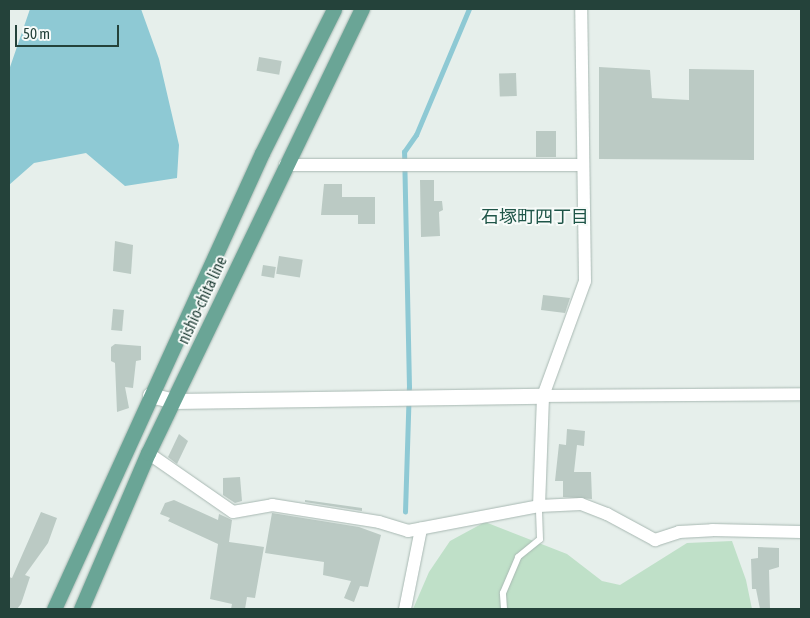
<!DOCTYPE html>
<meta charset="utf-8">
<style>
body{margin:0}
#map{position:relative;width:810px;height:618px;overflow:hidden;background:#e6efeb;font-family:"Asap Condensed","Noto Sans JP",sans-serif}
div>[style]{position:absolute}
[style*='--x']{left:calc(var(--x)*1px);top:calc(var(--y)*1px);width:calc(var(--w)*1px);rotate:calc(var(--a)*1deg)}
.green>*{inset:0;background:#bfe0c8}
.water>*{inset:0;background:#8ec9d4}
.stream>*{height:4.5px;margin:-2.25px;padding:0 2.25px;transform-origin:2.25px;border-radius:2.25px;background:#8ec9d4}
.building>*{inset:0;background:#bbcac4;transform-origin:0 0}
.roads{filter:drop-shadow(0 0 1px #a8b8b2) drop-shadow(0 0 1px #a8b8b2)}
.service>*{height:6px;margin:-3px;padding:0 3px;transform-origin:3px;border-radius:3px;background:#fff}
.minor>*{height:12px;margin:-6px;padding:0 6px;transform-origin:6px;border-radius:6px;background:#fff}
.tertiary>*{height:15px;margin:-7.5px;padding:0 7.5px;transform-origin:7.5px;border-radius:7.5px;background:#fff}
.primary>*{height:15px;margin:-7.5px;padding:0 7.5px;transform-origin:7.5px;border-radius:7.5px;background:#6aa596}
span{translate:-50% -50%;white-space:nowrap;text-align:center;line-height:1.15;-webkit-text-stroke:4px #f7fbf9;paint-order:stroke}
.street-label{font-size:16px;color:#24423a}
.neighbourhood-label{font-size:18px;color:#1f5548}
.frame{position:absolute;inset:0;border:10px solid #24423a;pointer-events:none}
.scale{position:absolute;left:15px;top:25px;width:104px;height:22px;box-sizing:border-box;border:2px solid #24423a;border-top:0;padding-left:6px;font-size:15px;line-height:18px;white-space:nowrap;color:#24423a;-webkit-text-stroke:4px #f7fbf9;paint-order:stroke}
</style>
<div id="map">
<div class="green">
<div style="clip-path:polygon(485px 522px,567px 554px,602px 581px,620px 585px,687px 543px,732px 541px,746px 580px,752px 609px,413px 609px,429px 572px,450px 541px)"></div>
</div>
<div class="water">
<div style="clip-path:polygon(30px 9px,141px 9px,159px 59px,179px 145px,177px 178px,125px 186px,86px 153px,34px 163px,9px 185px,9px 70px)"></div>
</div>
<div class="stream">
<div style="--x:405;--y:512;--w:125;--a:-88.2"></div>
<div style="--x:409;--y:387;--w:235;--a:-91.2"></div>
<div style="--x:404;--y:152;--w:21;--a:-55"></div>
<div style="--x:416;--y:135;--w:137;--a:-67.2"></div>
</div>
<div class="building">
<div style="left:259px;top:57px;width:23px;height:14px;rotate:10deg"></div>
<div style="clip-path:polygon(599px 67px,650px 70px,652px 98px,689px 100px,689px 69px,754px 70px,754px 160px,599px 159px)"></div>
<div style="left:516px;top:73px;width:23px;height:17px;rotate:88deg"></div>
<div style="left:536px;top:131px;width:20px;height:26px"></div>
<div style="clip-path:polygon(420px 180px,434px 180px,434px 201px,442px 201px,443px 210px,439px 212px,440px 236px,421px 237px)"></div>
<div style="clip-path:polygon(324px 184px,342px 184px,342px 197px,375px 197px,375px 224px,358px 224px,358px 215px,321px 215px)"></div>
<div style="clip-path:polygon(115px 241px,133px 245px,131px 274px,113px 271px)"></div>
<div style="left:279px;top:256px;width:24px;height:18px;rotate:9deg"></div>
<div style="left:263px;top:265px;width:13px;height:11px;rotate:9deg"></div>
<div style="clip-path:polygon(543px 295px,570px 298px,565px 313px,541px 310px)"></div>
<div style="left:113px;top:309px;width:11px;height:21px;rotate:5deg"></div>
<div style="clip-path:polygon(115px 344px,141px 346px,141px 360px,136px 361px,133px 388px,125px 387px,129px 408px,117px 412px,115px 363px,111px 361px,111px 347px)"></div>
<div style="clip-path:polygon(567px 429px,585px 431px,584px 446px,577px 445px,574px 472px,591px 472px,592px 499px,563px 497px,563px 481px,555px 481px,559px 444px,566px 445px)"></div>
<div style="clip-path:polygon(179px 434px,188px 441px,177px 464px,168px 457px)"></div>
<div style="clip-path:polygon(240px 477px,242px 501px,235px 503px,223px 495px,223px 478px)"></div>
<div style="clip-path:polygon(174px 500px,218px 520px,219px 514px,232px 520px,229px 542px,264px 547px,255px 598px,247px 597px,245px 609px,231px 609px,232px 604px,210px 599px,218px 544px,168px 521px,170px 518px,160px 514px,165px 503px)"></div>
<div style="clip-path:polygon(305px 500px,362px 508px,362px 511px,305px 502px)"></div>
<div style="clip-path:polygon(41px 512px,57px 518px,48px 543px,25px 575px,30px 577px,21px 604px,17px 609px,9px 609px,9px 577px,12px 578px)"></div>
<div style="clip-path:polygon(272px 513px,359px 527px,381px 535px,368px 587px,360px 586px,354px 602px,344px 598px,351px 581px,323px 575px,324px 562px,265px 553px)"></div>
<div style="clip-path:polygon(758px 547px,779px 548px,779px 567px,769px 570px,770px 609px,760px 609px,756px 589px,752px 589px,751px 559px,758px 558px)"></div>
</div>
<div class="roads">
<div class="service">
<div style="--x:504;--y:609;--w:16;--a:-94"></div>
<div style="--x:503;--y:593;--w:39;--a:-67"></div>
<div style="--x:518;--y:557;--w:28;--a:-39"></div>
<div style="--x:540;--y:539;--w:33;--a:-92"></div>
</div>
<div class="minor">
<div style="--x:285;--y:165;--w:297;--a:0"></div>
<div style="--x:543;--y:396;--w:258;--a:-0.4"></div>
<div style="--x:148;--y:453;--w:103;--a:34.8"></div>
<div style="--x:233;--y:512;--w:40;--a:-10"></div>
<div style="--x:272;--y:505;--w:108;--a:9"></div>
<div style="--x:379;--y:522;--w:30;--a:17"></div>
<div style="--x:408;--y:531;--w:133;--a:-10.8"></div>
<div style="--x:539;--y:506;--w:42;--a:-2.7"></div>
<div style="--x:581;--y:504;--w:28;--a:21"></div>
<div style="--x:607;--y:514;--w:55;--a:28.4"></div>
<div style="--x:655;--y:540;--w:25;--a:-18"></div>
<div style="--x:679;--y:532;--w:33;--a:-3"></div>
<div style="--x:712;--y:530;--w:89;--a:1.3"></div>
<div style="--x:539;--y:506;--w:110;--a:-87.9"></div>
<div style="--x:543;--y:396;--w:122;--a:-69.9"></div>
<div style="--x:585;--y:281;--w:272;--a:-90.8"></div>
<div style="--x:405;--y:609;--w:82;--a:-78.7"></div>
</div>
<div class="tertiary">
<div style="--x:150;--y:395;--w:25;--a:14"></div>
<div style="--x:174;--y:401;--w:369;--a:-0.8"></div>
</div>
<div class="primary">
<div style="--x:54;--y:609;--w:501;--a:-65.48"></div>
<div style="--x:262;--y:153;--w:161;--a:-63.4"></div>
<div style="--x:81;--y:609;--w:170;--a:-66.8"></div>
<div style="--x:148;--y:453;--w:493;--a:-64.3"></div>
</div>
</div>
<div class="street-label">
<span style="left:202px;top:300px;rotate:-65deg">nishio-chita line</span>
</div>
<div class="neighbourhood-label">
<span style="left:535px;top:217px">石塚町四丁目</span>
</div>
<div class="frame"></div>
<div class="scale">50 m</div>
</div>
